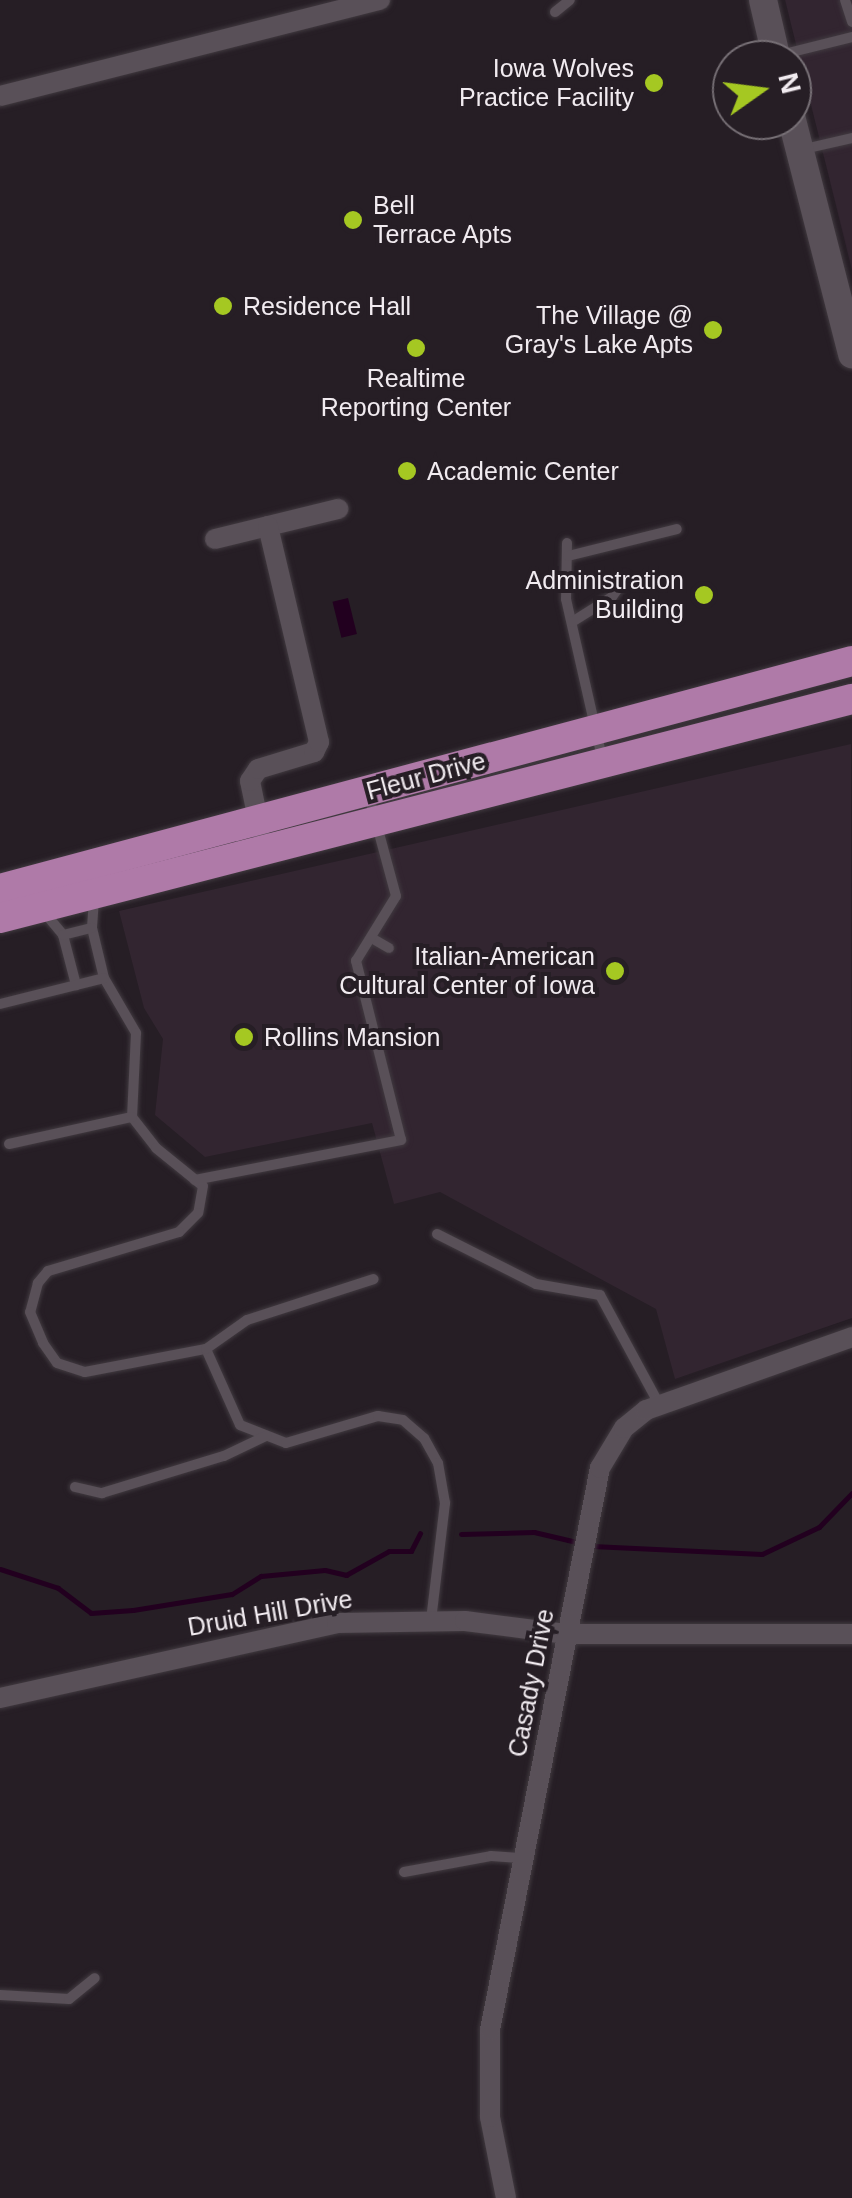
<!DOCTYPE html>
<style>
body{margin:0}
#map{position:relative;width:852px;height:2198px;overflow:hidden;background:#261e25;font-family:Arial,sans-serif}
div>[style]{position:absolute}
[style*='--x']{left:calc(var(--x)*1px);top:calc(var(--y)*1px);width:calc(var(--w)*1px);rotate:calc(var(--a)*1deg)}
.built>*{inset:0;background:#322530}
.water>*{inset:0;background:#22001f;transform-origin:0 0}
.stream>*{height:5px;margin:-2.5px;padding:0 2.5px;transform-origin:2.5px;border-radius:2.5px;background:#22001f}
.roads{filter:drop-shadow(0 0 2px #413a40) drop-shadow(0 0 2px #413a40)}
.lane>*{height:10px;margin:-5px;padding:0 5px;transform-origin:5px;border-radius:5px;background:#595058}
.street>*{height:20px;margin:-10px;padding:0 10px;transform-origin:10px;border-radius:10px;background:#595058}
.secondary>*{height:28px;margin:-14px;padding:0 14px;transform-origin:14px;border-radius:14px;background:#595058}
.primary>*{height:30px;margin:-15px;padding:0 15px;transform-origin:15px;border-radius:15px;background:#af7aa8}
.dots>*{width:28px;height:28px;translate:-50% -50%;box-sizing:border-box;border:5px solid #261e25;border-radius:50%}
span{translate:-50% -50%;white-space:nowrap;text-align:center;line-height:1.15;-webkit-text-stroke:8px #261e25;paint-order:stroke}
.poi-label{font-size:25px;color:#f1ebf0}
.right{translate:-100% -50%;text-align:right}
.left{translate:0 -50%;text-align:left}
.street-label{font-size:25px;color:#f1ebf0}
.north{position:absolute;left:712px;top:40px;width:100px;height:100px;box-sizing:border-box;background:#261e25;border:2px solid #777076;border-radius:50%;rotate:76deg;font-size:28px;font-weight:700;line-height:40px;text-align:center;color:#f1ebf0}
.north::after{content:'';display:block;margin:auto;width:35px;height:45px;background:#a5c822;clip-path:polygon(50% 0,100% 100%,50% 72%,0 100%)}
</style>
<div id="map">
<div class="built">
<div style="clip-path:polygon(785px 0,852px 0,852px 270px)"></div>
<div style="clip-path:polygon(851px 744px,852px 1318px,675px 1379px,656px 1309px,440px 1192px,394px 1204px,372px 1123px,205px 1157px,155px 1115px,163px 1039px,144px 1008px,119px 911px)"></div>
</div>
<div class="water">
<div style="left:348px;top:598px;width:37px;height:16px;rotate:76deg"></div>
</div>
<div class="stream">
<div style="--x:461;--y:1534;--w:73;--a:-1.6"></div>
<div style="--x:534;--y:1532;--w:48;--a:13.2"></div>
<div style="--x:592;--y:1546;--w:170;--a:2.7"></div>
<div style="--x:762;--y:1554;--w:63;--a:-25.3"></div>
<div style="--x:819;--y:1527;--w:47;--a:-45.9"></div>
<div style="--x:0;--y:1569;--w:61;--a:18.1"></div>
<div style="--x:58;--y:1588;--w:41;--a:37.1"></div>
<div style="--x:91;--y:1613;--w:42;--a:-4.1"></div>
<div style="--x:133;--y:1610;--w:100;--a:-9.2"></div>
<div style="--x:232;--y:1594;--w:34;--a:-32"></div>
<div style="--x:261;--y:1576;--w:64;--a:-5.4"></div>
<div style="--x:325;--y:1570;--w:22;--a:13"></div>
<div style="--x:346;--y:1575;--w:49;--a:-29.2"></div>
<div style="--x:389;--y:1551;--w:22;--a:0"></div>
<div style="--x:411;--y:1551;--w:20;--a:-63"></div>
</div>
<div class="roads">
<div class="lane">
<div style="--x:845;--y:0;--w:23;--a:72"></div>
<div style="--x:555;--y:12;--w:19;--a:-39"></div>
<div style="--x:780;--y:55;--w:74;--a:-14"></div>
<div style="--x:804;--y:149;--w:49;--a:-12.9"></div>
<div style="--x:567;--y:543;--w:56;--a:91"></div>
<div style="--x:566;--y:599;--w:163;--a:77.2"></div>
<div style="--x:568;--y:556;--w:112;--a:-13.9"></div>
<div style="--x:572;--y:622;--w:47;--a:-32"></div>
<div style="--x:612;--y:597;--w:21;--a:-55"></div>
<div style="--x:94;--y:899;--w:29;--a:94"></div>
<div style="--x:92;--y:928;--w:51;--a:76.5"></div>
<div style="--x:104;--y:978;--w:64;--a:59.8"></div>
<div style="--x:136;--y:1033;--w:84;--a:92.7"></div>
<div style="--x:132;--y:1117;--w:39;--a:52"></div>
<div style="--x:156;--y:1148;--w:60;--a:39"></div>
<div style="--x:203;--y:1186;--w:27;--a:100"></div>
<div style="--x:198;--y:1213;--w:27;--a:135"></div>
<div style="--x:179;--y:1232;--w:137;--a:163.4"></div>
<div style="--x:48;--y:1271;--w:16;--a:130"></div>
<div style="--x:38;--y:1283;--w:30;--a:105"></div>
<div style="--x:30;--y:1312;--w:34;--a:67"></div>
<div style="--x:43;--y:1343;--w:24;--a:55"></div>
<div style="--x:57;--y:1363;--w:29;--a:18"></div>
<div style="--x:85;--y:1372;--w:123;--a:-10.8"></div>
<div style="--x:206;--y:1349;--w:83;--a:65.9"></div>
<div style="--x:240;--y:1425;--w:49;--a:21.4"></div>
<div style="--x:286;--y:1443;--w:96;--a:-16.4"></div>
<div style="--x:378;--y:1416;--w:25;--a:9"></div>
<div style="--x:403;--y:1420;--w:28;--a:41"></div>
<div style="--x:424;--y:1438;--w:29;--a:61"></div>
<div style="--x:438;--y:1463;--w:41;--a:80.1"></div>
<div style="--x:445;--y:1503;--w:118;--a:96.8"></div>
<div style="--x:44;--y:912;--w:30;--a:50"></div>
<div style="--x:63;--y:935;--w:52;--a:75.4"></div>
<div style="--x:63;--y:935;--w:30;--a:-14"></div>
<div style="--x:375;--y:940;--w:16;--a:30"></div>
<div style="--x:0;--y:1004;--w:107;--a:-14"></div>
<div style="--x:9;--y:1144;--w:126;--a:-12.4"></div>
<div style="--x:195;--y:1180;--w:210;--a:-11"></div>
<div style="--x:401;--y:1140;--w:185;--a:-104.1"></div>
<div style="--x:356;--y:961;--w:76;--a:-58.4"></div>
<div style="--x:396;--y:896;--w:108;--a:-105.1"></div>
<div style="--x:437;--y:1234;--w:111;--a:26.8"></div>
<div style="--x:536;--y:1284;--w:65;--a:9.8"></div>
<div style="--x:600;--y:1295;--w:124;--a:61.6"></div>
<div style="--x:206;--y:1349;--w:50;--a:-35.3"></div>
<div style="--x:247;--y:1320;--w:133;--a:-17.9"></div>
<div style="--x:75;--y:1487;--w:28;--a:13"></div>
<div style="--x:102;--y:1493;--w:127;--a:-16.9"></div>
<div style="--x:224;--y:1456;--w:47;--a:-25.5"></div>
<div style="--x:404;--y:1872;--w:88;--a:-10.4"></div>
<div style="--x:491;--y:1856;--w:32;--a:4"></div>
<div style="--x:0;--y:1995;--w:69;--a:3.3"></div>
<div style="--x:69;--y:1999;--w:33;--a:-39"></div>
</div>
<div class="street">
<div style="--x:0;--y:96;--w:392;--a:-14.2"></div>
<div style="--x:215;--y:539;--w:127;--a:-13.7"></div>
<div style="--x:260;--y:829;--w:49;--a:-101.8"></div>
<div style="--x:250;--y:781;--w:14;--a:-56"></div>
<div style="--x:258;--y:769;--w:59;--a:-16.9"></div>
<div style="--x:314;--y:752;--w:11;--a:-63"></div>
<div style="--x:319;--y:742;--w:222;--a:-103.3"></div>
<div style="--x:0;--y:1698;--w:345;--a:-12.5"></div>
<div style="--x:337;--y:1623;--w:128;--a:-0.9"></div>
<div style="--x:465;--y:1621;--w:102;--a:7.3"></div>
<div style="--x:566;--y:1634;--w:286;--a:0"></div>
<div style="--x:506;--y:2198;--w:83;--a:-101.2"></div>
<div style="--x:490;--y:2117;--w:87;--a:-90"></div>
<div style="--x:490;--y:2030;--w:573;--a:-78.93"></div>
<div style="--x:600;--y:1468;--w:47;--a:-59"></div>
<div style="--x:624;--y:1428;--w:28;--a:-39"></div>
<div style="--x:646;--y:1410;--w:219;--a:-19.5"></div>
</div>
<div class="secondary">
<div style="--x:763;--y:0;--w:62;--a:76.9"></div>
<div style="--x:792;--y:120;--w:242;--a:75.6"></div>
</div>
<div class="primary">
<div style="--x:0;--y:889;--w:882;--a:-14.98"></div>
<div style="--x:0;--y:918;--w:880;--a:-14.42"></div>
</div>
</div>
<div class="dots">
<div style="left:654px;top:83px;background:#a5c822"></div>
<div style="left:353px;top:220px;background:#a5c822"></div>
<div style="left:223px;top:306px;background:#a5c822"></div>
<div style="left:713px;top:330px;background:#a5c822"></div>
<div style="left:416px;top:348px;background:#a5c822"></div>
<div style="left:407px;top:471px;background:#a5c822"></div>
<div style="left:704px;top:595px;background:#a5c822"></div>
<div style="left:615px;top:971px;background:#a5c822"></div>
<div style="left:244px;top:1037px;background:#a5c822"></div>
</div>
<div class="poi-label">
<span class="right" style="left:634px;top:83px">Iowa Wolves<br>Practice Facility</span>
<span class="left" style="left:373px;top:220px">Bell<br>Terrace Apts</span>
<span class="left" style="left:243px;top:306px">Residence Hall</span>
<span class="right" style="left:693px;top:330px">The Village @<br>Gray's Lake Apts</span>
<span style="left:416px;top:393px">Realtime<br>Reporting Center</span>
<span class="left" style="left:427px;top:471px">Academic Center</span>
<span class="right" style="left:684px;top:595px">Administration<br>Building</span>
<span class="right" style="left:595px;top:971px">Italian-American<br>Cultural Center of Iowa</span>
<span class="left" style="left:264px;top:1037px">Rollins Mansion</span>
</div>
<div class="street-label">
<span style="left:426px;top:776px;rotate:-15deg">Fleur Drive</span>
<span style="left:270px;top:1613px;rotate:-10deg">Druid Hill Drive</span>
<span style="left:531px;top:1683px;rotate:-79deg">Casady Drive</span>
</div>
<div class="north">N</div>
</div>
